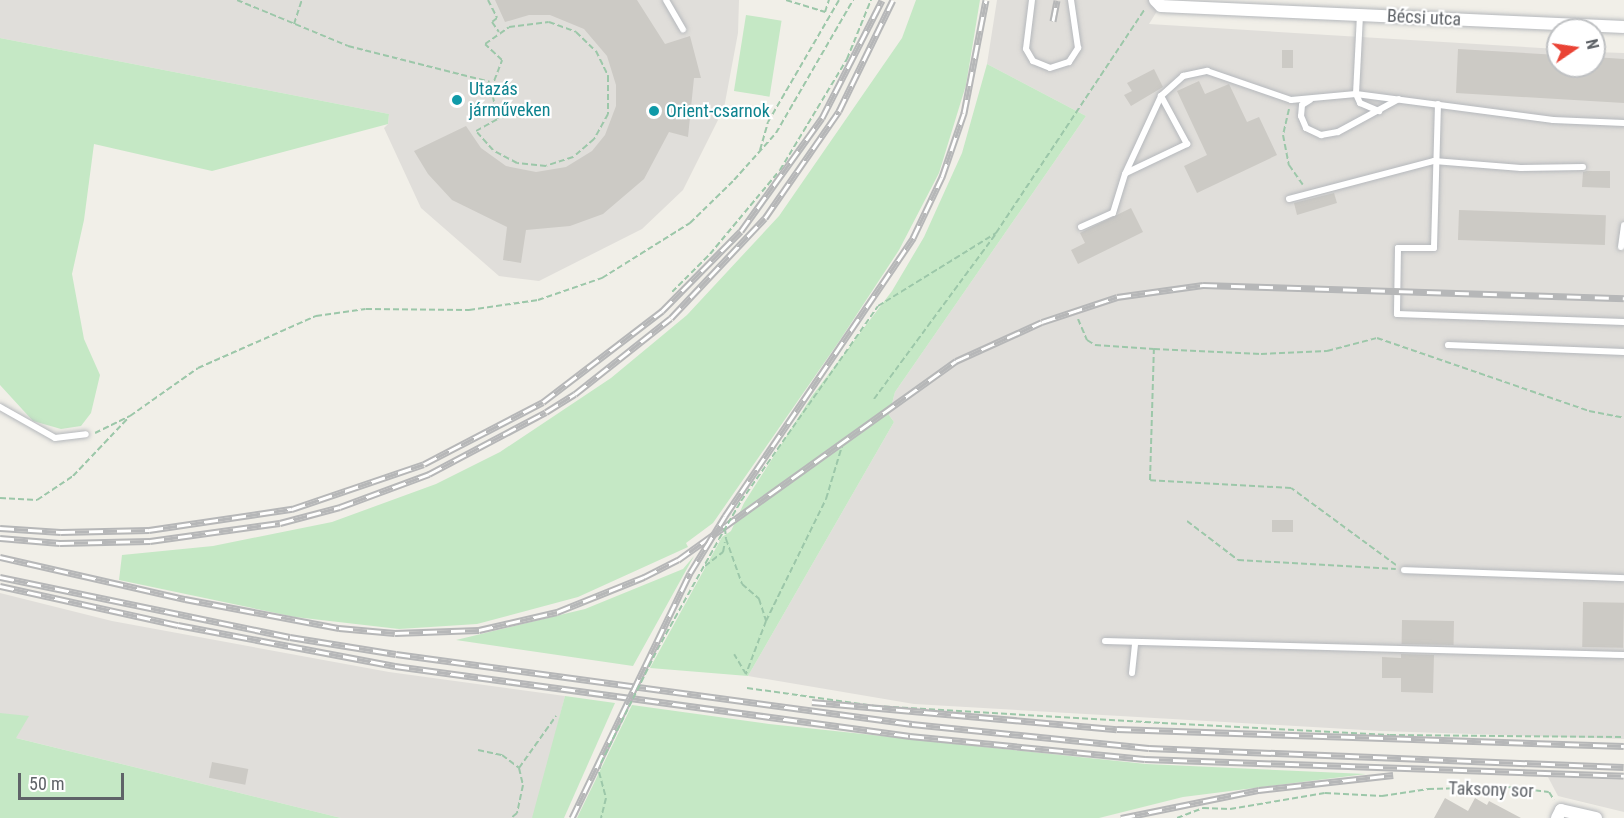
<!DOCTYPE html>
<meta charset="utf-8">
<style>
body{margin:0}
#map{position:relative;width:1624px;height:818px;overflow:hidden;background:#f1efe8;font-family:"Roboto Condensed",sans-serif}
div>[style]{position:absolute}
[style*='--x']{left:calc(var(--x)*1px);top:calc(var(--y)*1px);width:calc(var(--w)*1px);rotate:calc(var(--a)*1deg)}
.industrial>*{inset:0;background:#e0deda}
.green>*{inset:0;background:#c5e8c5;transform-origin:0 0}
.building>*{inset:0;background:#cccac5;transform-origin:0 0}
.path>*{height:2px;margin-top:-1px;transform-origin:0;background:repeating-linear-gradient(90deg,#9cc7a9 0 6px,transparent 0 9px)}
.roads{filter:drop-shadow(0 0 2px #b5b8bc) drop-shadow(0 0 2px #b5b8bc)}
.lane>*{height:6px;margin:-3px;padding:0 3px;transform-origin:3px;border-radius:3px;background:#fff}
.street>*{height:12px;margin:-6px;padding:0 6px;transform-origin:6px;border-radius:6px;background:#fff}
.rail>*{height:7px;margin-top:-3.5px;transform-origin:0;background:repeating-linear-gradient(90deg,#fff 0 14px,#b6b7b8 0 28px);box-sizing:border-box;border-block:2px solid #b6b7b8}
.path-bridge>*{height:2px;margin-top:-1px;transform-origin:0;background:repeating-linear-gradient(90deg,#9cc7a9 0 6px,transparent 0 9px)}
.dots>*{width:16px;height:16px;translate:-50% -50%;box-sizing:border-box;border:3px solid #fff;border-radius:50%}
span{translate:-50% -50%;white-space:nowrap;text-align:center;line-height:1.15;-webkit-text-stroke:4.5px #fff;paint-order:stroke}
.street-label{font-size:18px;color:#5f6368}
.culture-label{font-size:18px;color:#0d838f}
.left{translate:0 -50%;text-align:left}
.north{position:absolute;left:1546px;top:18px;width:60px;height:60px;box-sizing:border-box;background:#fff;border:2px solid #bfc1c3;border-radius:50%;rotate:77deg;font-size:16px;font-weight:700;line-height:24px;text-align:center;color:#5f6368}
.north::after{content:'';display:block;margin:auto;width:21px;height:27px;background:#ea4335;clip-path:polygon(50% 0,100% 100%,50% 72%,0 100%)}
.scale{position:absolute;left:18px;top:773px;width:106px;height:27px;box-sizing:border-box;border:3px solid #5f6368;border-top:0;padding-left:8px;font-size:18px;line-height:21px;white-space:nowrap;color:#5f6368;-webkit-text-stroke:4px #fff;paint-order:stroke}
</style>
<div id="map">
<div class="industrial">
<div style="clip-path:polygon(0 0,739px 0,738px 33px,724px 108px,683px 190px,642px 229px,539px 281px,499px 276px,421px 208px,384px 128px,388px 124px,389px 114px,0 38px)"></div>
<div style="clip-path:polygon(997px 0,1164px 0,1149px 24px,1558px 49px,1558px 66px,1594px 66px,1594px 52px,1624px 53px,1624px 739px,1381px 731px,914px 704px,748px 676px,894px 422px,889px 415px,895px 392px,1086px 116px,987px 64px)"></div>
<div style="clip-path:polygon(0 593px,112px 621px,389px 672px,565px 696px,535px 814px,532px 818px,341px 818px,0 734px)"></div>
<div style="clip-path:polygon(1548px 777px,1624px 780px,1624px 812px,1558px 796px)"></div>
</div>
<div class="green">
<div style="clip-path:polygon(916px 0,980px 0,966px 85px,939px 173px,899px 250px,840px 340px,713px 523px,686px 543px,688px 547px,578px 597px,477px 624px,399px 629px,295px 617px,119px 580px,122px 555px,213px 546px,332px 522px,436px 484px,500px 452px,611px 378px,687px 315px,779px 216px,902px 38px)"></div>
<div style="left:746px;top:15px;width:36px;height:77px;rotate:9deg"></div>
<div style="clip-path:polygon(0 38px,389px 114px,388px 124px,212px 171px,94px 144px,84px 220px,72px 274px,84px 339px,100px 375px,91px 413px,81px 426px,61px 429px,33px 421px,0 385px)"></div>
<div style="clip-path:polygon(987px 64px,1086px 116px,895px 392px,889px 415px,894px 422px,748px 676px,650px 668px,722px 537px,731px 531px,744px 503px,812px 396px,892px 291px,924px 237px,962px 153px)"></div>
<div style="clip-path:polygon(694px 556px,633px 666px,456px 640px,585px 609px,683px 569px)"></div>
<div style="clip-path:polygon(565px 696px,615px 703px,564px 818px,532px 818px)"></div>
<div style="clip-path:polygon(632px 705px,769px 724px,1146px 764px,1366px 774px,1183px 797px,1099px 818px,577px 818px)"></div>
<div style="clip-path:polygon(0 713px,29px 716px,16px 738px,341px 818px,0 818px)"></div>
</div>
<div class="building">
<div style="clip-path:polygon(495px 0,637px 0,665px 44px,690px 36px,701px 78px,694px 78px,688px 137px,669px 132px,644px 179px,603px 214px,570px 226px,526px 230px,521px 263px,503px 260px,507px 227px,452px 200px,428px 174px,414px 151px,466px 126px,481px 148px,506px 166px,536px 172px,566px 167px,592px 151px,605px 135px,616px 106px,616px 85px,607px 56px,584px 29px,550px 15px,529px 15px,505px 22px)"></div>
<div style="clip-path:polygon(1458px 49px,1558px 55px,1558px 66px,1594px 66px,1594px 57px,1624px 59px,1624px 103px,1456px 93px)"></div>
<div style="left:1282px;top:50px;width:11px;height:18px"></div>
<div style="clip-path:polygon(1154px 69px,1163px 87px,1131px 106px,1124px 95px,1132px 91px,1127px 83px)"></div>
<div style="clip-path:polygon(1199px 81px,1205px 94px,1229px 84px,1247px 122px,1259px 117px,1277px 155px,1197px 193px,1184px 166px,1207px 155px,1177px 91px)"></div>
<div style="clip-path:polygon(1587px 171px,1610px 171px,1610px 188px,1582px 187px,1583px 172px)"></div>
<div style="clip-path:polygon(1334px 193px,1337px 203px,1297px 215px,1294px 203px)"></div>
<div style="clip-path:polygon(1131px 208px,1143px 232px,1078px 264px,1071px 250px,1085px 243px,1080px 233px)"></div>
<div style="left:1459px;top:210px;width:147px;height:30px;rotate:2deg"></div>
<div style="left:1272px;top:520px;width:21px;height:12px"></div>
<div style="left:1583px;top:602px;width:41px;height:45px;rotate:1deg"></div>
<div style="left:1402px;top:620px;width:52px;height:24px;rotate:1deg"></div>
<div style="clip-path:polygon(1401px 654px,1434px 655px,1433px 693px,1401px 692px,1401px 678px,1382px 678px,1382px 657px,1401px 658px)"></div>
<div style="left:212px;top:762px;width:37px;height:16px;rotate:11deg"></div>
<div style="clip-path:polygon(1445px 798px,1468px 811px,1475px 798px,1487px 805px,1489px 801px,1521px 818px,1434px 818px)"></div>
</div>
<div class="path">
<div style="--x:237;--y:0;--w:120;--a:22.5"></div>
<div style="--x:348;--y:46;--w:146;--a:14.2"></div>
<div style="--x:488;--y:0;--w:20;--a:63"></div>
<div style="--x:497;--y:18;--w:6;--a:141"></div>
<div style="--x:492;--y:22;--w:12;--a:55"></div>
<div style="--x:786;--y:0;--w:41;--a:17.1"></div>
<div style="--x:825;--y:12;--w:13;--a:-72"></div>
<div style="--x:549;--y:22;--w:29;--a:20"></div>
<div style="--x:576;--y:32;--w:28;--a:44"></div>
<div style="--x:596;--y:51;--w:28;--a:64"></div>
<div style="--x:608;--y:76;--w:38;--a:90"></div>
<div style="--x:608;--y:114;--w:29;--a:119"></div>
<div style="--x:594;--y:139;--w:28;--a:139"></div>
<div style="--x:573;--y:157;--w:28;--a:162"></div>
<div style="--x:546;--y:166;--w:29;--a:-174"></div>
<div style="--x:517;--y:163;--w:27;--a:-152"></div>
<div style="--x:493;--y:150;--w:25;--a:-132"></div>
<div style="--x:476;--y:131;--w:25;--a:-29"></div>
<div style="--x:498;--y:119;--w:31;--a:-103"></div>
<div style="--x:491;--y:89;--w:31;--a:-69"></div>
<div style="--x:502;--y:60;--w:23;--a:-137"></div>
<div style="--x:485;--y:44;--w:29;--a:-35"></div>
<div style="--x:509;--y:27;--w:40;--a:-7.1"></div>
<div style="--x:294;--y:24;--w:25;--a:-72"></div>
<div style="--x:1289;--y:109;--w:27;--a:103"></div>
<div style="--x:1283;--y:135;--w:31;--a:79"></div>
<div style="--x:1289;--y:165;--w:24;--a:55"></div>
<div style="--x:760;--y:150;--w:29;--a:-74"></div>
<div style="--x:768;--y:122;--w:141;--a:-59.8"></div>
<div style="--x:672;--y:292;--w:54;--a:-45"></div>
<div style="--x:710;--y:254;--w:109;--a:-50.2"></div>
<div style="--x:780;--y:170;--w:130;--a:-58.9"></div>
<div style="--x:847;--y:59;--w:64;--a:-67.9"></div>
<div style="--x:1078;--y:319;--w:23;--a:67"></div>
<div style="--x:1087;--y:340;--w:9;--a:32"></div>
<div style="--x:1095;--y:345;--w:59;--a:3.9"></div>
<div style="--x:874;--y:399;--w:204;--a:-53.6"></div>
<div style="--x:95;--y:433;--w:39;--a:-26"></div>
<div style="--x:130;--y:416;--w:83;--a:-35.2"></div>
<div style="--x:198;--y:368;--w:129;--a:-23.8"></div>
<div style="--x:316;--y:316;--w:50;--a:-8"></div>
<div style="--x:366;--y:309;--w:103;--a:0.6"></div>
<div style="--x:469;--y:310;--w:70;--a:-8.2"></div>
<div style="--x:538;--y:300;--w:68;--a:-19"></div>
<div style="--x:602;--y:278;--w:104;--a:-32"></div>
<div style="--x:690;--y:223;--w:62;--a:-44.3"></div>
<div style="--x:734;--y:180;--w:63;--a:-48.2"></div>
<div style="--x:776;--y:133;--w:154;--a:-59.9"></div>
<div style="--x:0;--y:498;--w:37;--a:3"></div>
<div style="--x:37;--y:500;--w:43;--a:-33.7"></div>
<div style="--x:73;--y:476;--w:79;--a:-46.5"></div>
<div style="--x:741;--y:501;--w:238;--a:-54.9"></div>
<div style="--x:878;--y:306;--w:139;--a:-31.7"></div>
<div style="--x:996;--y:233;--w:269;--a:-56.4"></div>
<div style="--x:1187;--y:521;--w:64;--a:37.4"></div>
<div style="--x:1238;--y:560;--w:158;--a:3.3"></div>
<div style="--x:725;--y:528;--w:11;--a:85"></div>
<div style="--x:726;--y:539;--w:48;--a:70.4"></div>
<div style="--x:742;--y:584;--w:23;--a:41"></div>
<div style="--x:759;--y:599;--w:23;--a:72"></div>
<div style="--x:766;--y:621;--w:57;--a:110.7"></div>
<div style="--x:746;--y:674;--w:23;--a:-121"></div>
<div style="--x:1396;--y:565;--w:130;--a:-143.7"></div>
<div style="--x:1291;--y:488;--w:141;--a:-176.8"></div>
<div style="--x:1150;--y:480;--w:131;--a:-88.3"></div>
<div style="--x:1154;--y:349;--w:107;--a:2.7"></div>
<div style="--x:1261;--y:354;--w:66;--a:-2.6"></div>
<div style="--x:1327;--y:351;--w:52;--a:-14.6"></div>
<div style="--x:1377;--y:338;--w:224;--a:19"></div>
<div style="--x:1589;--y:411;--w:36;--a:11"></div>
<div style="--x:705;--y:566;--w:23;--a:-38"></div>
<div style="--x:723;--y:552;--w:10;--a:-79"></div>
<div style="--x:766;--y:621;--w:136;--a:-63.8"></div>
<div style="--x:826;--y:499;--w:55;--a:-73.2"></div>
<div style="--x:657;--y:650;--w:127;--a:-60.8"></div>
<div style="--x:747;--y:688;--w:129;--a:8"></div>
<div style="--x:875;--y:706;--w:288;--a:3.4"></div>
<div style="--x:1162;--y:723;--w:228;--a:3"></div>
<div style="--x:1390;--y:735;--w:234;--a:0.5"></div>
<div style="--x:478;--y:750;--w:25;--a:12"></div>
<div style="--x:502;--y:755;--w:21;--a:37"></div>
<div style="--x:519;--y:768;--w:17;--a:77"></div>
<div style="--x:523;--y:785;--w:29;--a:102"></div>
<div style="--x:517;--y:813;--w:8;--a:140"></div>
<div style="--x:601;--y:763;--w:9;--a:103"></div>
<div style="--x:599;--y:772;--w:27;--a:75"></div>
<div style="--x:606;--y:798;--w:21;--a:104"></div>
<div style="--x:519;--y:768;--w:64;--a:-54.6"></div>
<div style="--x:1177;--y:818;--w:28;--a:-21"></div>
<div style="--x:1203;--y:808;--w:27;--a:2"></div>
<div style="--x:1230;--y:809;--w:96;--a:-9.6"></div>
<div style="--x:1325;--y:793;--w:57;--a:3"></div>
<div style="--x:1382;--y:796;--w:47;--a:-8.7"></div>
<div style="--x:1428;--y:789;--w:80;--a:-1.4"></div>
<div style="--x:1508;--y:787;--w:41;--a:7"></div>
<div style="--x:1549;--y:792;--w:9;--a:58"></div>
</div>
<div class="roads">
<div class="lane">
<div style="--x:666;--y:0;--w:34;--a:60"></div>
<div style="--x:1032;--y:0;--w:49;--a:97"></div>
<div style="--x:1026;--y:49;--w:14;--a:60"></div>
<div style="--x:1033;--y:61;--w:18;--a:22"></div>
<div style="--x:1050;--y:68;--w:20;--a:-18"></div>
<div style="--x:1069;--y:62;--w:17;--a:-57"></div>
<div style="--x:1078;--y:48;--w:49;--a:-98.3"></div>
<div style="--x:1360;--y:15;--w:79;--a:92.9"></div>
<div style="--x:1356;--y:94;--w:199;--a:7.5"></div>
<div style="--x:1553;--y:120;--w:71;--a:2.4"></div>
<div style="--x:1310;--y:100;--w:9;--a:148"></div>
<div style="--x:1302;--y:105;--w:11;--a:95"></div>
<div style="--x:1301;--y:116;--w:13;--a:67"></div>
<div style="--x:1306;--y:128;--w:17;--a:25"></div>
<div style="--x:1321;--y:135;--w:17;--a:-10"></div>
<div style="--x:1338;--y:132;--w:69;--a:-28.4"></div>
<div style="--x:1438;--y:104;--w:144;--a:91.6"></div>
<div style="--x:1434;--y:248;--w:36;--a:180"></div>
<div style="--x:1398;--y:248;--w:66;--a:90.9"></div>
<div style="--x:1397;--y:314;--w:227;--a:2"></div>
<div style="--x:1126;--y:173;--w:68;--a:-25.4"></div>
<div style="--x:1187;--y:144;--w:55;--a:-118.4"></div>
<div style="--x:1289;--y:199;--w:150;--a:-14.7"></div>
<div style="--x:1434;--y:161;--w:87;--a:4.6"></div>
<div style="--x:1521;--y:168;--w:62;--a:-0.9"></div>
<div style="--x:1081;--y:227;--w:35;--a:-24"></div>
<div style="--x:1113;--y:213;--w:41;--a:-72.9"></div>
<div style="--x:1125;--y:174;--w:86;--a:-65.2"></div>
<div style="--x:1161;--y:96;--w:30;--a:-42"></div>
<div style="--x:1183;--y:76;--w:25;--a:-12"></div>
<div style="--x:1207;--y:71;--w:89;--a:19"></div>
<div style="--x:1291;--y:100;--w:65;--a:-5.3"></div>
<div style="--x:1356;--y:94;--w:10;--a:66"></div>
<div style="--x:1360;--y:103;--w:21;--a:23"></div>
<div style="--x:1621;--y:247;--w:22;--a:-82"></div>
<div style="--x:1448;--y:345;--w:176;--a:2.3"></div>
<div style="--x:0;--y:407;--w:63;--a:29.4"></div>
<div style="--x:55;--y:438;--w:31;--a:-7"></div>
<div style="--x:1404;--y:570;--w:220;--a:2.1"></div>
<div style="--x:1105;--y:641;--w:519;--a:1.55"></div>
<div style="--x:1132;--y:673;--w:31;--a:-84"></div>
</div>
<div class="street">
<div style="--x:1155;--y:0;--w:8;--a:45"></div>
<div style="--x:1161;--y:6;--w:463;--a:2.6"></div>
<div style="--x:1557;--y:818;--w:9;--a:-63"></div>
<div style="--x:1561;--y:810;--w:36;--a:13"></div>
</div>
</div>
<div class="rail">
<div style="--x:1053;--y:21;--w:21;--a:-79"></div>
<div style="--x:0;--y:528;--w:61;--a:3.8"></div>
<div style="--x:61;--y:532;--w:88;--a:-1.3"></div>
<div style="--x:149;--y:530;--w:145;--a:-8.4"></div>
<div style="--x:292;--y:509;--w:139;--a:-18.8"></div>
<div style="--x:424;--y:464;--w:134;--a:-27.5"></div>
<div style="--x:543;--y:402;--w:150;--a:-37.4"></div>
<div style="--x:662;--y:311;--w:112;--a:-45.4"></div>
<div style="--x:741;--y:231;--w:139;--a:-54.4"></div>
<div style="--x:822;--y:118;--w:132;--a:-63"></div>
<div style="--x:0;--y:538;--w:60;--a:4.8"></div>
<div style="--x:60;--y:543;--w:90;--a:-1.3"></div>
<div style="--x:150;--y:541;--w:131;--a:-7.9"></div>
<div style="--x:280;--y:523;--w:62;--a:-14.9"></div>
<div style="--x:340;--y:507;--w:95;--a:-20.3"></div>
<div style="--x:429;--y:474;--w:132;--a:-27.9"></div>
<div style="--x:546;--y:412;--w:34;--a:-32"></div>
<div style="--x:575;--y:394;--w:122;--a:-38.4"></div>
<div style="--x:671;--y:318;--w:137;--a:-46.8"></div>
<div style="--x:765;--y:218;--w:130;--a:-55.3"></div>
<div style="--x:839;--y:111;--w:123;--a:-64.1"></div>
<div style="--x:0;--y:557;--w:190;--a:12.8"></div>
<div style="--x:185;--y:599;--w:157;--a:10.7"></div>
<div style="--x:339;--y:628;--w:56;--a:5.1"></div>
<div style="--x:395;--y:633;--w:84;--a:-2"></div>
<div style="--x:479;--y:630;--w:80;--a:-13"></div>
<div style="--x:557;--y:612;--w:94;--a:-21.9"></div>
<div style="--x:644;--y:577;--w:38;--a:-27"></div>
<div style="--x:678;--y:560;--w:342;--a:-35.6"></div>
<div style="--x:956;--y:361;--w:94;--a:-24.4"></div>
<div style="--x:1042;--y:322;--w:79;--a:-18.4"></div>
<div style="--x:1117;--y:297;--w:87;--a:-7.9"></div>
<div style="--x:1203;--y:285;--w:421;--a:1.8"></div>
<div style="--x:0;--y:577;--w:296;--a:11.7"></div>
<div style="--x:290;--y:637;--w:107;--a:9.1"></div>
<div style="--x:396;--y:654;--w:521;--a:7.73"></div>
<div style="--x:912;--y:724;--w:238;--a:5.8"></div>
<div style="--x:1149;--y:748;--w:475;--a:2.3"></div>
<div style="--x:0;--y:586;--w:182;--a:12.4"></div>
<div style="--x:178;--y:625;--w:221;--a:10.7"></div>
<div style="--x:395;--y:666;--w:520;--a:7.74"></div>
<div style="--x:910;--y:736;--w:236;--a:5.6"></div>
<div style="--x:1145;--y:759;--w:479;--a:2"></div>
<div style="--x:812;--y:702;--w:306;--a:5.1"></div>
<div style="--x:1117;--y:729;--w:507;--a:1.92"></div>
<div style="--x:572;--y:818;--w:272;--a:-64.3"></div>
<div style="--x:690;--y:573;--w:67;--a:-58.4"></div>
<div style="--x:725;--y:516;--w:336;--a:-55.9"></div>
<div style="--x:913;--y:238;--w:68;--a:-64.6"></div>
<div style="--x:942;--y:177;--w:68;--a:-71"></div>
<div style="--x:964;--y:113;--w:115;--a:-79"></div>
<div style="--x:1121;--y:818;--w:141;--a:-11.5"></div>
<div style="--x:1259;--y:790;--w:135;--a:-6.4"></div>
</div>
<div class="path-bridge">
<div style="--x:719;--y:539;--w:44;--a:-59.9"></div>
<div style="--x:601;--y:763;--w:126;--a:-63.6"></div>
</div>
<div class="dots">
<div style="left:457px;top:100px;background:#0f9aa8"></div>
<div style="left:654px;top:111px;background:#0f9aa8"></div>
</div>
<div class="street-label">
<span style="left:1424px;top:18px;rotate:3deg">Bécsi utca</span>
<span style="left:1491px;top:790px;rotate:2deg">Taksony sor</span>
</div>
<div class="culture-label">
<span class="left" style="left:469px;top:100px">Utazás<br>járműveken</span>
<span class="left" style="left:666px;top:111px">Orient-csarnok</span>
</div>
<div class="north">N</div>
<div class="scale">50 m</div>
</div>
